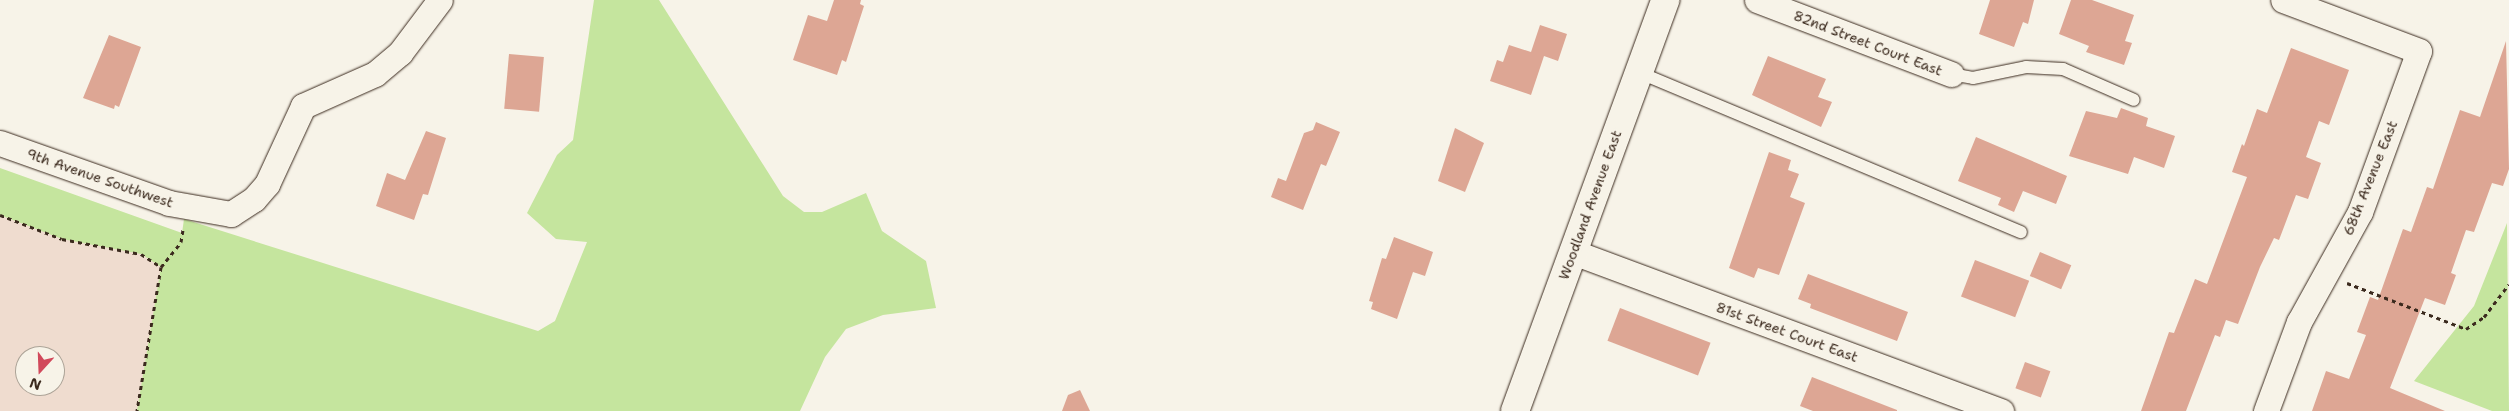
<!DOCTYPE html>
<style>
body{margin:0}
#map{position:relative;width:2509px;height:411px;overflow:hidden;background:#f7f3e8;font-family:"Shantell Sans",sans-serif}
div>[style]{position:absolute}
[style*='--x']{left:calc(var(--x)*1px);top:calc(var(--y)*1px);width:calc(var(--w)*1px);rotate:calc(var(--a)*1deg)}
.built>*{inset:0;background:#efdccf}
.green>*{inset:0;background:#c5e59e}
.building>*{inset:0;background:#dda694;transform-origin:0 0}
.path>*{height:3px;margin-top:-1.5px;transform-origin:0;background:repeating-linear-gradient(90deg,#3b2a1e 0 4px,transparent 0 8px)}
.roads{filter:drop-shadow(0 0 1px #3b2a1e) drop-shadow(0 0 1px #3b2a1e)}
.lane>*{height:12px;margin:-6px;padding:0 6px;transform-origin:6px;border-radius:6px;background:#f7f3e8}
.street>*{height:25px;margin:-12.5px;padding:0 12.5px;transform-origin:12.5px;border-radius:12.5px;background:#f7f3e8}
.secondary>*{height:28px;margin:-14px;padding:0 14px;transform-origin:14px;border-radius:14px;background:#f7f3e8}
span{translate:-50% -50%;white-space:nowrap;text-align:center;line-height:1.15;-webkit-text-stroke:5px #f7f3e8;paint-order:stroke}
.street-label{font-size:14px;color:#3b2a1e}
.north{position:absolute;left:15px;top:346px;width:50px;height:50px;box-sizing:border-box;background:#f7f3e8;border:1px solid #aca397;border-radius:50%;rotate:200deg;font-size:14px;font-weight:700;line-height:20px;text-align:center;color:#3b2a1e}
.north::after{content:'';display:block;margin:auto;width:18px;height:22px;background:#d1495b;clip-path:polygon(50% 0,100% 100%,50% 72%,0 100%)}
</style>
<div id="map">
<div class="built">
<div style="clip-path:polygon(evenodd,0 179px,190px 248px,156px 411px,0 411px,0 179px,25px 356px,55px 356px,55px 386px,25px 386px,25px 356px)"></div>
</div>
<div class="green">
<div style="clip-path:polygon(594px 0,659px 0,783px 196px,804px 212px,822px 212px,866px 193px,882px 231px,926px 261px,936px 308px,883px 315px,846px 329px,825px 357px,800px 411px,137px 411px,161px 267px,141px 254px,62px 239px,0 215px,0 168px,182px 233px,184px 219px,538px 331px,555px 321px,587px 242px,556px 239px,527px 213px,557px 155px,573px 140px)"></div>
<div style="clip-path:polygon(2507px 223px,2509px 411px,2492px 411px,2414px 381px,2474px 306px)"></div>
</div>
<div class="building">
<div style="clip-path:polygon(834px 0,861px 0,860px 4px,864px 6px,846px 62px,842px 60px,837px 75px,793px 60px,808px 15px,827px 21px)"></div>
<div style="clip-path:polygon(1990px 0,2034px 0,2028px 24px,2023px 22px,2014px 47px,1979px 34px)"></div>
<div style="clip-path:polygon(2071px 0,2092px 0,2134px 15px,2125px 41px,2132px 43px,2124px 65px,2086px 52px,2089px 46px,2059px 34px)"></div>
<div style="clip-path:polygon(1540px 25px,1567px 34px,1558px 61px,1544px 56px,1531px 95px,1490px 81px,1497px 60px,1503px 62px,1509px 45px,1531px 52px)"></div>
<div style="clip-path:polygon(109px 35px,141px 47px,119px 107px,115px 105px,114px 109px,83px 98px)"></div>
<div style="clip-path:polygon(2506px 41px,2509px 169px,2503px 186px,2492px 183px,2474px 232px,2466px 230px,2451px 273px,2456px 275px,2445px 305px,2425px 298px,2390px 388px,2445px 411px,2312px 411px,2326px 371px,2349px 379px,2366px 335px,2357px 332px,2370px 297px,2378px 300px,2403px 229px,2411px 232px,2427px 187px,2433px 189px,2460px 110px,2480px 117px)"></div>
<div style="clip-path:polygon(2291px 48px,2349px 70px,2329px 125px,2319px 121px,2306px 157px,2321px 163px,2308px 199px,2296px 195px,2279px 240px,2274px 238px,2260px 267px,2238px 324px,2226px 320px,2220px 337px,2215px 335px,2186px 411px,2141px 411px,2169px 332px,2174px 333px,2195px 279px,2207px 284px,2247px 177px,2232px 172px,2242px 144px,2244px 146px,2257px 109px,2267px 113px)"></div>
<div style="left:509px;top:54px;width:35px;height:55px;rotate:5deg"></div>
<div style="clip-path:polygon(1768px 56px,1826px 79px,1818px 97px,1832px 102px,1821px 127px,1752px 95px)"></div>
<div style="clip-path:polygon(2121px 108px,2148px 118px,2146px 126px,2175px 136px,2164px 168px,2134px 157px,2128px 174px,2069px 156px,2086px 111px,2117px 118px)"></div>
<div style="clip-path:polygon(1316px 122px,1340px 132px,1326px 166px,1321px 164px,1303px 210px,1271px 197px,1278px 178px,1286px 181px,1304px 133px,1313px 130px)"></div>
<div style="clip-path:polygon(1455px 128px,1484px 143px,1465px 192px,1438px 181px)"></div>
<div style="clip-path:polygon(426px 131px,446px 138px,428px 195px,423px 194px,414px 220px,376px 206px,387px 173px,405px 180px)"></div>
<div style="clip-path:polygon(1976px 137px,2067px 176px,2056px 204px,2023px 191px,2014px 212px,1998px 205px,2001px 198px,1958px 181px)"></div>
<div style="clip-path:polygon(1769px 152px,1791px 160px,1788px 170px,1799px 174px,1790px 197px,1805px 203px,1779px 275px,1758px 268px,1754px 278px,1729px 268px)"></div>
<div style="clip-path:polygon(1394px 237px,1433px 252px,1425px 276px,1413px 272px,1397px 319px,1371px 309px,1373px 302px,1369px 301px,1382px 258px,1386px 259px)"></div>
<div style="left:2040px;top:252px;width:34px;height:26px;rotate:23deg"></div>
<div style="left:1975px;top:260px;width:58px;height:39px;rotate:21deg"></div>
<div style="clip-path:polygon(1808px 274px,1908px 312px,1897px 341px,1810px 308px,1811px 304px,1798px 299px)"></div>
<div style="left:1620px;top:308px;width:97px;height:35px;rotate:21deg"></div>
<div style="left:2025px;top:362px;width:27px;height:28px;rotate:20deg"></div>
<div style="clip-path:polygon(1812px 377px,1897px 410px,1897px 411px,1813px 411px,1800px 406px)"></div>
<div style="clip-path:polygon(1080px 390px,1090px 411px,1062px 411px,1068px 395px)"></div>
</div>
<div class="path">
<div style="--x:0;--y:215;--w:66;--a:21.2"></div>
<div style="--x:62;--y:239;--w:80;--a:10.8"></div>
<div style="--x:141;--y:254;--w:24;--a:33"></div>
<div style="--x:161;--y:267;--w:146;--a:99.5"></div>
<div style="--x:161;--y:267;--w:32;--a:-51"></div>
<div style="--x:181;--y:242;--w:13;--a:-81"></div>
<div style="--x:2347;--y:283;--w:128;--a:21.1"></div>
<div style="--x:2466;--y:329;--w:22;--a:-34"></div>
<div style="--x:2484;--y:317;--w:41;--a:-52.9"></div>
</div>
<div class="roads">
<div class="lane">
<div style="--x:1638;--y:72;--w:415;--a:22.7"></div>
<div style="--x:1951;--y:74;--w:22;--a:10"></div>
<div style="--x:1973;--y:78;--w:54;--a:-11.7"></div>
<div style="--x:2026;--y:67;--w:37;--a:3"></div>
<div style="--x:2063;--y:69;--w:77;--a:23.6"></div>
</div>
<div class="street">
<div style="--x:1757;--y:0;--w:208;--a:20.9"></div>
<div style="--x:0;--y:143;--w:179;--a:19.5"></div>
<div style="--x:169;--y:203;--w:63;--a:10.1"></div>
<div style="--x:231;--y:214;--w:27;--a:-33"></div>
<div style="--x:254;--y:199;--w:20;--a:-49"></div>
<div style="--x:267;--y:184;--w:86;--a:-65.2"></div>
<div style="--x:303;--y:106;--w:79;--a:-24"></div>
<div style="--x:375;--y:74;--w:33;--a:-40"></div>
<div style="--x:400;--y:53;--w:66;--a:-53"></div>
<div style="--x:1573;--y:252;--w:457;--a:20.4"></div>
<div style="--x:2266;--y:411;--w:95;--a:-69.7"></div>
<div style="--x:2299;--y:322;--w:126;--a:-61"></div>
<div style="--x:2360;--y:212;--w:171;--a:-69.9"></div>
<div style="--x:2419;--y:51;--w:145;--a:-159.4"></div>
</div>
<div class="secondary">
<div style="--x:1515;--y:411;--w:438;--a:-69.9"></div>
</div>
</div>
<div class="street-label">
<span style="left:1868px;top:43px;rotate:21deg">82nd Street Court East</span>
<span style="left:100px;top:178px;rotate:19deg">9th Avenue Southwest</span>
<span style="left:2370px;top:178px;rotate:-68deg">68th Avenue East</span>
<span style="left:1590px;top:205px;rotate:-70deg">Woodland Avenue East</span>
<span style="left:1787px;top:332px;rotate:20deg">81st Street Court East</span>
</div>
<div class="north">N</div>
</div>
